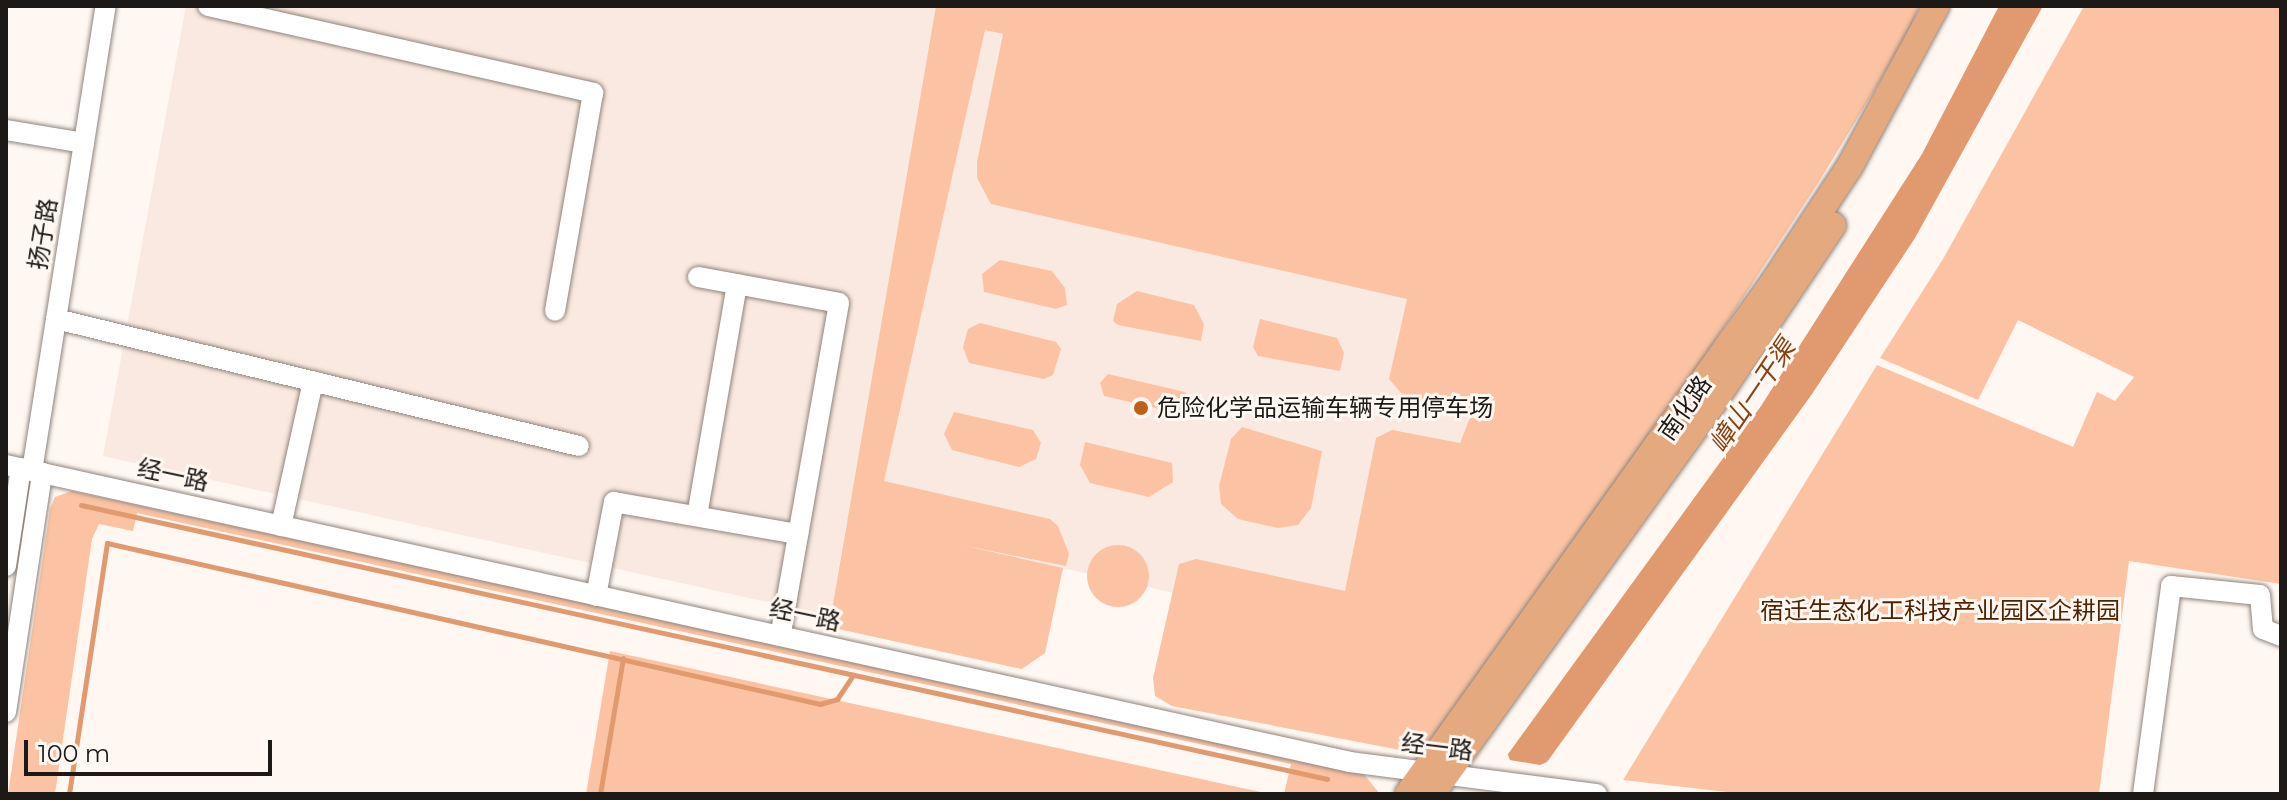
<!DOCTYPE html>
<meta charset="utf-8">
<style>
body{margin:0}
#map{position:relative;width:2287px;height:800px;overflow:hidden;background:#fff7f2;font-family:Montserrat,"Noto Sans SC",sans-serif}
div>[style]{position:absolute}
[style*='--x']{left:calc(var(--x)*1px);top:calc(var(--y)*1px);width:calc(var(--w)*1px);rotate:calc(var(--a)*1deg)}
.built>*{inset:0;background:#fae9e0}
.green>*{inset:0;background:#fbc3a3}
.round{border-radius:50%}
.water>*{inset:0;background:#e19a6f}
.pier>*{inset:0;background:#fff7f2}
.stream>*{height:5px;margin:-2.5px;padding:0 2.5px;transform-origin:2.5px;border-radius:2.5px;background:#e19a6f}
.roads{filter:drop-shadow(0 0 2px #90847d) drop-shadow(0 0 2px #90847d)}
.minor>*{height:20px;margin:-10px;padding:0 10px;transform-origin:10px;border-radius:10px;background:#fff}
.major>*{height:26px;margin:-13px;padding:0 13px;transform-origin:13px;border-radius:13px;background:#e4a97f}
.dots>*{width:22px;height:22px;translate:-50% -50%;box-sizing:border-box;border:4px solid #fff7f2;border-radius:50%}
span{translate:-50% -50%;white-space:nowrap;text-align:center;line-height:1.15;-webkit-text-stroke:6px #fff7f2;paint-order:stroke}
.street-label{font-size:24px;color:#1d1916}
.poi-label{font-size:24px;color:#1d1916}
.left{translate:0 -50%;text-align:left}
.park-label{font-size:24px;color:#512302}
.water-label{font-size:26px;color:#844213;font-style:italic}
.frame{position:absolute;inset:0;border:8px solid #1d1916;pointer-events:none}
.scale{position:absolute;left:24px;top:740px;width:248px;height:36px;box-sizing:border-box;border:4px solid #1d1916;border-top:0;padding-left:10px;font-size:24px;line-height:28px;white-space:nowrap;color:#1d1916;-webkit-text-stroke:6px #fff7f2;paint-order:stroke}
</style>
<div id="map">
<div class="built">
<div style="clip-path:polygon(186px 6px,936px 6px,934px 19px,1580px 161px,1377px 638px,847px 520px,831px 616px,103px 456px)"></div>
</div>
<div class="green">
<div style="clip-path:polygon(936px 6px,1919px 6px,1907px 36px,1820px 180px,1675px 402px,1430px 741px,1405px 751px,1172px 706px,1155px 696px,1153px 678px,1179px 564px,1196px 559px,1345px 591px,1376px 438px,1392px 430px,1460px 443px,1471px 415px,1407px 400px,1389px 379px,1407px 299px,991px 204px,977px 178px,977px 162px,1003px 34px,985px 30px,884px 481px,1050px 519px,1058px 526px,1069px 554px,1066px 566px,961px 545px,1063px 568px,1045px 653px,1022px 669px,829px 627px)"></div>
<div style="clip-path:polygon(2084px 6px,2281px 6px,2281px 584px,2129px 561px,2099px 794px,1744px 794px,1623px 780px,1877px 365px,2073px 447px,2097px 392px,2115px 401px,2134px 377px,2018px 320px,1978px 400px,1880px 358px,1943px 259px)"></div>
<div style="clip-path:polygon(1000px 260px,1052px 271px,1065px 288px,1067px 305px,1056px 309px,984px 292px,982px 274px)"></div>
<div style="clip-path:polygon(1137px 291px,1194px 305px,1204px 324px,1201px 341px,1118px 325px,1113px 321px,1117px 304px)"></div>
<div style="clip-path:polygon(1260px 319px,1337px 338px,1344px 353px,1340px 371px,1258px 356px,1253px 347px)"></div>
<div style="clip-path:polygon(980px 323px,1056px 342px,1061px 349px,1053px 375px,1044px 379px,969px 363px,963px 347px,968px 329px)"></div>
<div style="clip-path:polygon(1108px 374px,1185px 392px,1191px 400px,1189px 410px,1177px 413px,1104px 396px,1100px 383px)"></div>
<div style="clip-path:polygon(954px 412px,1033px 430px,1041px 443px,1036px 459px,1019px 467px,952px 450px,944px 434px)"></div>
<div style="clip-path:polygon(1242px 427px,1322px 451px,1311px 508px,1298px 525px,1278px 528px,1238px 519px,1221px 504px,1219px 486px,1231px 439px)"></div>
<div style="clip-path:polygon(1085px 442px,1172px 463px,1173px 482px,1149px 497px,1090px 483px,1080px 465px)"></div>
<div style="clip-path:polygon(72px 491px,1333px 765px,1362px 772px,1380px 794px,1284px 794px,1291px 764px,137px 513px,133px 531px,99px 524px,92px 539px,55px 794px,8px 794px,50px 509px,55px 497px)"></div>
<div class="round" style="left:1087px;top:545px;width:62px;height:62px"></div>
<div style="clip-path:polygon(610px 651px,1270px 794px,586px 794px)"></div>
</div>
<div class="water">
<div style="clip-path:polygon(1999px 6px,2043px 6px,1915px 238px,1812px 394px,1524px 794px,1479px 794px,1761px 406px,1922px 154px)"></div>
</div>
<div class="pier">
<div style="clip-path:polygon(1506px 750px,1510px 760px,1540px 765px,1556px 758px,1529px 794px,1475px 794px)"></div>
</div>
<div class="stream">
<div style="--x:81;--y:505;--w:1276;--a:12.4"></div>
<div style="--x:69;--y:794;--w:254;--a:-81.4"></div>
<div style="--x:107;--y:543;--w:731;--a:12.72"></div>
<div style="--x:820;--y:704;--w:18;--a:-16"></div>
<div style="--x:837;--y:699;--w:29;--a:-56"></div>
<div style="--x:600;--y:794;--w:138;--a:-80.4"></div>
</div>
<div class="roads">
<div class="minor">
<div style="--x:208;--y:6;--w:395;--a:12.7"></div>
<div style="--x:593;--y:93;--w:221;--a:99.9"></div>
<div style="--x:6;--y:130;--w:79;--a:9.5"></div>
<div style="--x:698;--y:277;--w:143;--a:10.4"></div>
<div style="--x:839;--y:303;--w:338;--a:100"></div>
<div style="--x:56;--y:319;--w:538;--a:13.65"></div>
<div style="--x:6;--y:465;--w:1376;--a:12.46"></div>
<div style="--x:1350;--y:762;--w:249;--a:7.4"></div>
<div style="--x:32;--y:471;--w:471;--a:-81"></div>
<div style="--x:697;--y:516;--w:235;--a:-80.2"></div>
<div style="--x:281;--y:526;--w:148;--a:-77.5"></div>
<div style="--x:6;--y:566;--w:99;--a:-81.3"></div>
<div style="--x:596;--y:596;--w:96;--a:-79.2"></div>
<div style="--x:614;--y:502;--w:187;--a:9.9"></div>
<div style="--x:6;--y:712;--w:242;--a:-81.4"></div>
<div style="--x:2143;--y:794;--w:210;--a:-82.3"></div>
<div style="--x:2171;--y:586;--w:89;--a:5.8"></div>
<div style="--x:2260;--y:595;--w:34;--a:85"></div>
<div style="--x:2263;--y:629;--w:19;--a:21"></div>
</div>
<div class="major">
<div style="--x:1408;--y:794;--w:632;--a:-54.47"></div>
<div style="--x:1775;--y:280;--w:136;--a:-56.7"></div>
<div style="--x:1850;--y:166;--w:182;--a:-61.7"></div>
<div style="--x:1432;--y:794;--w:478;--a:-54.3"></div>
<div style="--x:1711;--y:406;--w:218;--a:-56"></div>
</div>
</div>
<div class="dots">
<div style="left:1141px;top:408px;background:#be5f18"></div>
</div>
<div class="street-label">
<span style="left:43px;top:234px;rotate:-81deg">扬子路</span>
<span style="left:1685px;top:408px;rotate:-55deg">南化路</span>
<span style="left:173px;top:475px;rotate:12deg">经一路</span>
<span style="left:805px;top:615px;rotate:12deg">经一路</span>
<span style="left:1437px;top:747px;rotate:7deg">经一路</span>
</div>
<div class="poi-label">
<span class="left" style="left:1157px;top:408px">危险化学品运输车辆专用停车场</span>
</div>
<div class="park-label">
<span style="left:1940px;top:611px">宿迁生态化工科技产业园区企耕园</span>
</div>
<div class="water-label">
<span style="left:1753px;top:396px;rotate:-56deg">嶂山一干渠</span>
</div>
<div class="frame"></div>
<div class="scale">100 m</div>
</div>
